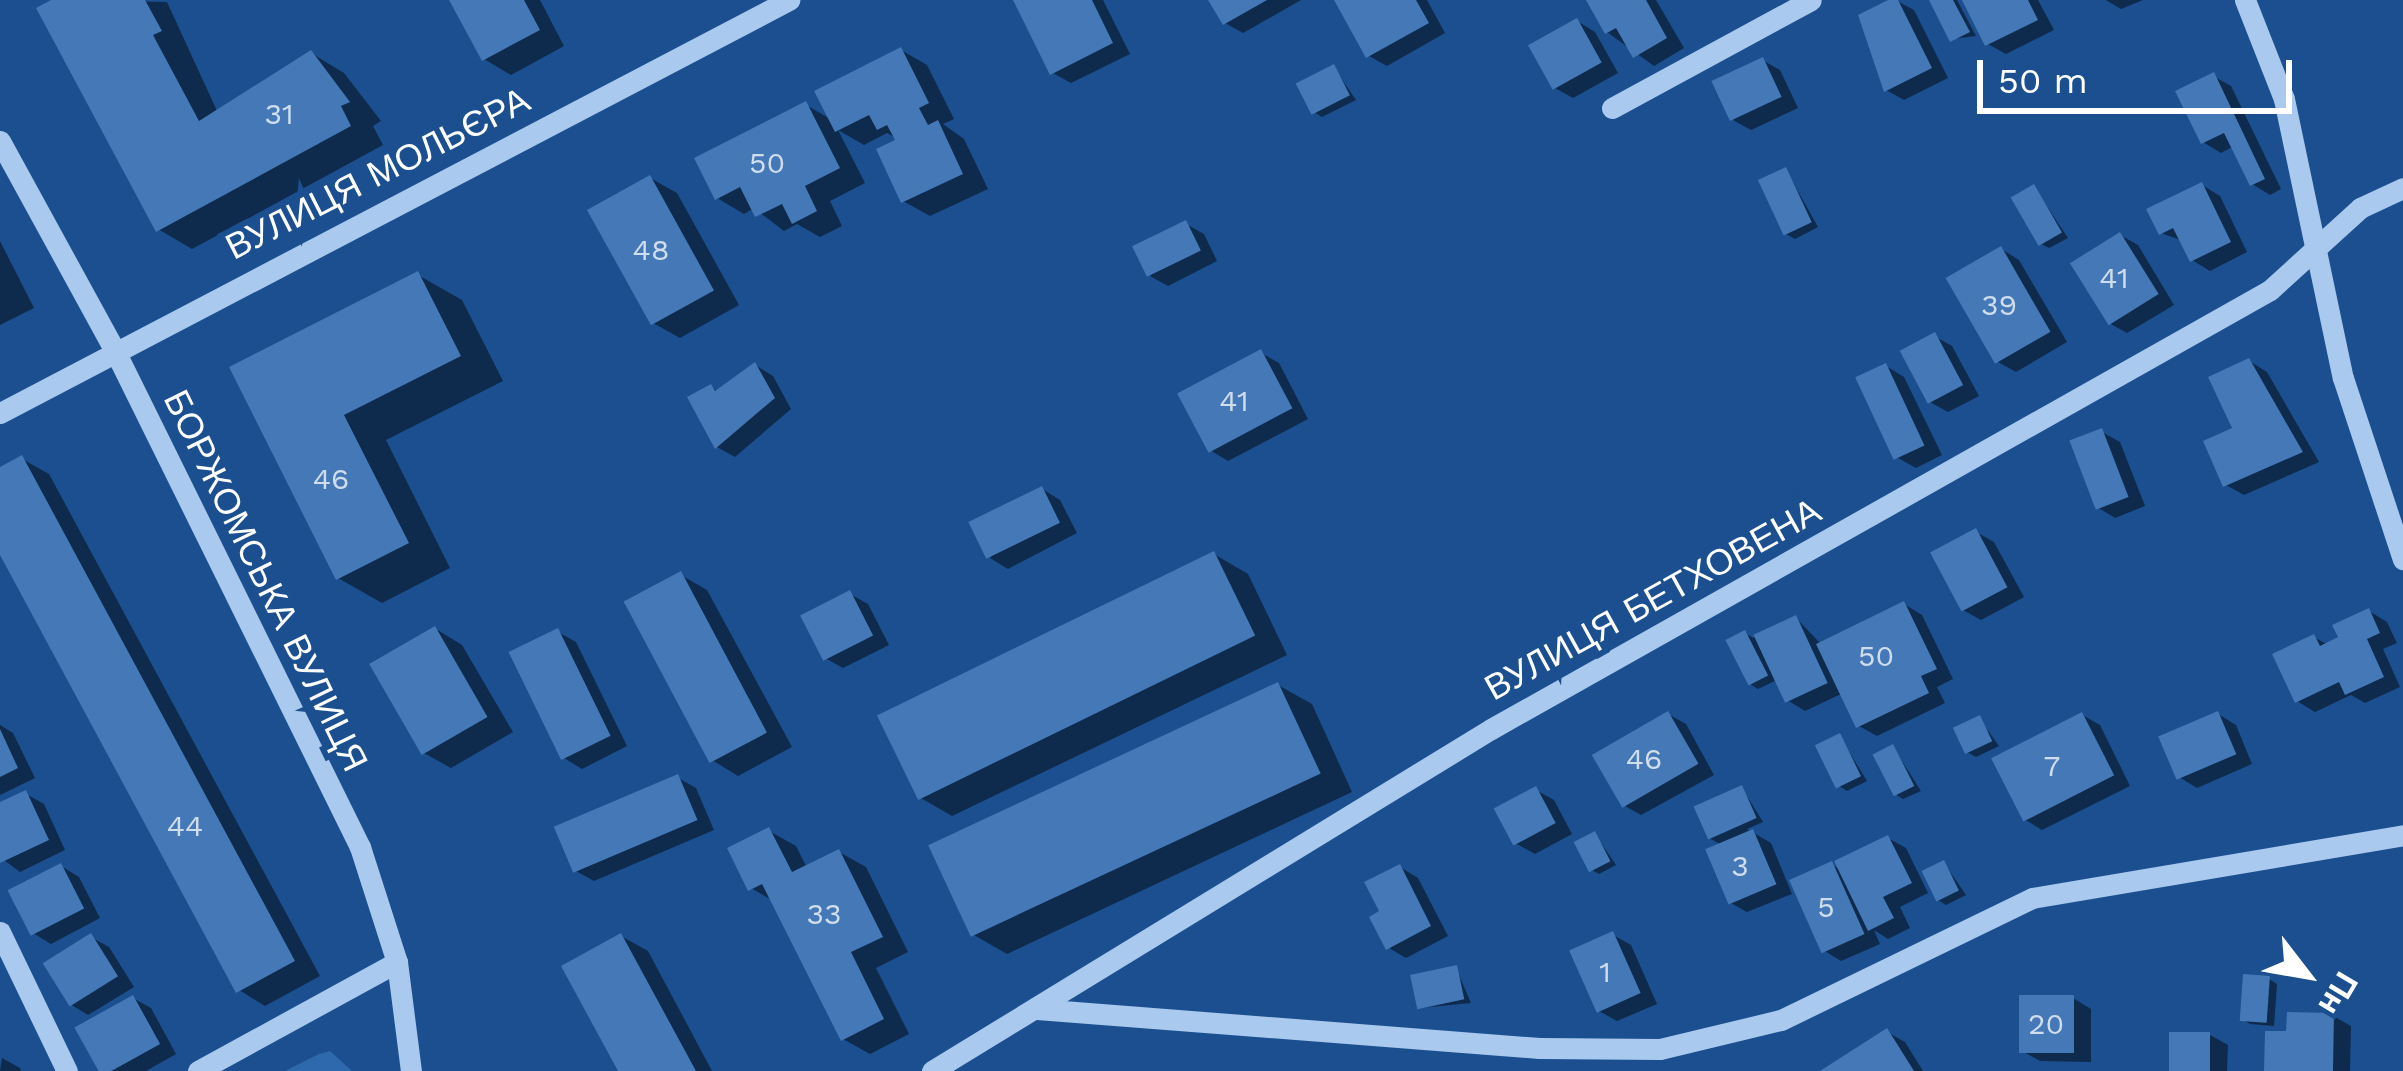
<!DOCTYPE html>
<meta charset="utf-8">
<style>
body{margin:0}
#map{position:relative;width:2403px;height:1071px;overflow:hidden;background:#1b4f8f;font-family:"Work Sans",sans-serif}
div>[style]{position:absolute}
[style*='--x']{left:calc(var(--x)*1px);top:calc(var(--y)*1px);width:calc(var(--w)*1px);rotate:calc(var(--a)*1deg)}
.green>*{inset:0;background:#2e69ad}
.shadow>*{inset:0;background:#0007}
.building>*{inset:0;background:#4478b7;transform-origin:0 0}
.minor>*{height:21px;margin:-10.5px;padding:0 10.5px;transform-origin:10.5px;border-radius:10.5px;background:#a9c9ee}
span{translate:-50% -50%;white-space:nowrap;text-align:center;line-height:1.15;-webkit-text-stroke:12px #1b4f8f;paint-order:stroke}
.number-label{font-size:30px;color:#d0dded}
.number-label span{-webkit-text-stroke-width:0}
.street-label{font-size:36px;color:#fff}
.north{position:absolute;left:2247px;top:915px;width:120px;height:120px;-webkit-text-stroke:9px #1b4f8f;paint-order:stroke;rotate:121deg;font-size:33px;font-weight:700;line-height:48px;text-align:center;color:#fff}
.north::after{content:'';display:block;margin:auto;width:42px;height:54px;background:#fff;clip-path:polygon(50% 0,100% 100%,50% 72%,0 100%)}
.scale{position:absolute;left:1977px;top:60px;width:315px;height:54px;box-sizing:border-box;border:6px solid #fff;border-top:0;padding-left:15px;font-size:36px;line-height:42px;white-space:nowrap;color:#fff;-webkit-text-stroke:9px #1b4f8f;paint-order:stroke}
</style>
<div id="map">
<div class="green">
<div style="clip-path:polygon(330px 1051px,352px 1071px,285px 1071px,319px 1054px)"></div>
</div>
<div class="shadow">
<div style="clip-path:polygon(57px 0,167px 2px,218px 113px,311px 53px,344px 73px,381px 121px,373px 126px,383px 145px,192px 249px,158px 229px)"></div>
<div style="clip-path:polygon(453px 0,540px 0,564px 46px,511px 75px,484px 59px)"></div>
<div style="clip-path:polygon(1016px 0,1103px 0,1130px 54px,1071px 83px,1053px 73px)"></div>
<div style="clip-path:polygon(1212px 0,1301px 0,1243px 33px,1225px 23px)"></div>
<div style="clip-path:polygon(1337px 0,1427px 0,1445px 33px,1387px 66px,1369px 56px)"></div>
<div style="clip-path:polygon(1589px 0,1656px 0,1684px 48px,1654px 66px,1607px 32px)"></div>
<div style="clip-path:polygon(1895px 0,1914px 10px,1948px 78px,1904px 100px,1886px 90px)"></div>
<div style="clip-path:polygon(1932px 0,1957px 0,1976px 36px,1952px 39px)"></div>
<div style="clip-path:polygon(1965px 0,2038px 0,2054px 30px,2006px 54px,1988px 44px)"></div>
<div style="clip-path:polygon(2106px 0,2143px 0,2121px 9px)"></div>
<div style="clip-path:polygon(1577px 21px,1595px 32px,1618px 73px,1573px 98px,1555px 88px)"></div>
<div style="clip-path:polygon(901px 50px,927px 65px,954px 119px,943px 124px,964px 139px,988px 189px,930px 216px,903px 201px,901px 141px,887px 133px,864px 145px,838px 130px,865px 183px,830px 201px,842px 226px,820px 237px,797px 224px,784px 231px,754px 208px,744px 214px,717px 198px,806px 105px,832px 120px)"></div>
<div style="clip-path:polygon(1762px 60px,1780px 70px,1798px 108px,1751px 130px,1733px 120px)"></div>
<div style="clip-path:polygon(1334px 68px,1356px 100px,1322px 117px,1314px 112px)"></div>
<div style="clip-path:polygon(2213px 76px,2231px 86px,2281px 189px,2270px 195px,2252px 184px,2234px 146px,2221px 153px,2203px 142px)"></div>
<div style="clip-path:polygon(1786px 170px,1818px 227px,1795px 239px,1786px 234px)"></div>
<div style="clip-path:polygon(650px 178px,677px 193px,739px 305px,680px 338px,653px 323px)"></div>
<div style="clip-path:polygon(2202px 185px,2220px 196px,2247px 252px,2210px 271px,2192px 260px,2183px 241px,2161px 233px)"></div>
<div style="clip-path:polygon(2034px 187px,2068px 238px,2049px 248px,2041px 244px)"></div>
<div style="clip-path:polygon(1186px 224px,1204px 234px,1217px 261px,1168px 286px,1150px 276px)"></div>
<div style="clip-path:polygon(2120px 235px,2138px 245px,2174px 305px,2127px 333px,2109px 323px)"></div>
<div style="clip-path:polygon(0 241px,34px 308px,0 325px)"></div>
<div style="clip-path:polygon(2001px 249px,2019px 260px,2067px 342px,2016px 372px,1998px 362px)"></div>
<div style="clip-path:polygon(418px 275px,462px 300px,503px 381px,386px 440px,450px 568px,382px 603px,338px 578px,233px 368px)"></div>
<div style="clip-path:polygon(1934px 336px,1952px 346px,1979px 396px,1948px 412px,1930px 402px)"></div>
<div style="clip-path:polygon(1261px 353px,1279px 363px,1308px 419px,1228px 461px,1210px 450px)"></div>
<div style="clip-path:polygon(2249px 361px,2267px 372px,2319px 462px,2244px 495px,2226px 485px)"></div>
<div style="clip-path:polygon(755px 365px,773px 376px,791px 409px,735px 457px,717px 447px,711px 387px,719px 392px)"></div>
<div style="clip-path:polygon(1886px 366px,1904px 377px,1942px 455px,1916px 468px,1898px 458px)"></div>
<div style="clip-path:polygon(2102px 432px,2120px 442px,2145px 506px,2115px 518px,2097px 507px)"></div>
<div style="clip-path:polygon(22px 459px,49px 474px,320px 976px,265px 1006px,239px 990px,0 548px,0 471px)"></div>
<div style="clip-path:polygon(1042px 489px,1060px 500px,1077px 533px,1008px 569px,990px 558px)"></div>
<div style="clip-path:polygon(1976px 532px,1994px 542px,2024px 597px,1981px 620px,1963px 610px)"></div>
<div style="clip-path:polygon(1214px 554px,1248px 574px,1287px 655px,952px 816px,919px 797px)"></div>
<div style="clip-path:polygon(681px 575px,707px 590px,792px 747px,738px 776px,712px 760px)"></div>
<div style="clip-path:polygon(850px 594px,868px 604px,889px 645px,843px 668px,825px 658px)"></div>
<div style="clip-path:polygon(1904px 604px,1922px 615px,1953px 679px,1937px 687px,1945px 703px,1877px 736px,1859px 726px,1843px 693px,1805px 711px,1787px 700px,1777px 680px,1758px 689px,1750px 684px,1745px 633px,1753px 638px,1796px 618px,1821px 644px)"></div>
<div style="clip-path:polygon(2369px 611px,2387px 622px,2397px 643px,2383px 649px,2400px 687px,2365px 703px,2351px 695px,2315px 712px,2297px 701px,2314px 637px,2328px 645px)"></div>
<div style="clip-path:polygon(436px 629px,462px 645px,513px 732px,451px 768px,424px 753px)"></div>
<div style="clip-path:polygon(558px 632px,576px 642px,627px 746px,582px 769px,564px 758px)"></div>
<div style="clip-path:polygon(1278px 685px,1312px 704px,1352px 792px,1007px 954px,974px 935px)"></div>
<div style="clip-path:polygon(1668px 714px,1686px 724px,1714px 775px,1641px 815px,1623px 805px)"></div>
<div style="clip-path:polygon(2218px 714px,2236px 725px,2252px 764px,2197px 788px,2179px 777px)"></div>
<div style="clip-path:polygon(2082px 715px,2100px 725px,2130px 786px,2042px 830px,2024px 819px)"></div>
<div style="clip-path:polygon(1979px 718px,1999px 746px,1976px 757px,1967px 752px)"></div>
<div style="clip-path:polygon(0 725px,13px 733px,35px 778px,0 795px)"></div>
<div style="clip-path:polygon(1840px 737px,1867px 781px,1847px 791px,1839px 786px)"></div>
<div style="clip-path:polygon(1893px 747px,1921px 791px,1903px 799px,1895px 794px)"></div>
<div style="clip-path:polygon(678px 778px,696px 788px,714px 830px,594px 881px,576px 871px)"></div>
<div style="clip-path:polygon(1742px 788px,1763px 822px,1747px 829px,1771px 843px,1792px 894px,1747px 912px,1729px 902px,1722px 845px,1709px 838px)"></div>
<div style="clip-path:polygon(1536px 790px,1554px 800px,1572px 834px,1535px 854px,1517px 844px)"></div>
<div style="clip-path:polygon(26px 794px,44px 804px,65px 850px,20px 872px,0 857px,0 806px)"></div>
<div style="clip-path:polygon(769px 831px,796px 846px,807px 868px,839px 852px,866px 867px,908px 952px,876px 968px,909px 1034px,870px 1054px,843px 1039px,775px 902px,751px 888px)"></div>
<div style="clip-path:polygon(1595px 834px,1616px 865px,1599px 874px,1590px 869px)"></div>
<div style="clip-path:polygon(1888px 838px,1906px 848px,1928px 893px,1900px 907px,1910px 928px,1888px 939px,1874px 930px,1880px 944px,1841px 961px,1823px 950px,1831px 864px,1842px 871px)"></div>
<div style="clip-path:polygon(1944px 863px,1966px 895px,1946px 905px,1938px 900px)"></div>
<div style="clip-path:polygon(61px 866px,79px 877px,100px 918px,51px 944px,33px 933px)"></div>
<div style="clip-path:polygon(1400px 867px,1418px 878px,1448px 936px,1406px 958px,1389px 948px)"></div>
<div style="clip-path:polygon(1613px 935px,1631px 945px,1657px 1004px,1617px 1021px,1599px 1011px)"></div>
<div style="clip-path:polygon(621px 936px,648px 951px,712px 1071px,621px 1071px)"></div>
<div style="clip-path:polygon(91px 937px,109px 947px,134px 987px,88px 1015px,70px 1004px)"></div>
<div style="clip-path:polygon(1456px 968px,1471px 1003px,1420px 1008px)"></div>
<div style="clip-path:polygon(2269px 979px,2277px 984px,2274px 1026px,2250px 1024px,2242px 1019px)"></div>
<div style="clip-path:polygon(133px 998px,151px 1008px,176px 1054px,146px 1071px,102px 1071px,78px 1029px)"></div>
<div style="clip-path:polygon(2073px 998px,2091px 1009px,2091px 1062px,2040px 1061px,2022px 1051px)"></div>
<div style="clip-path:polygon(2333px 1016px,2351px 1026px,2350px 1071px,2267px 1071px,2289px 1034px)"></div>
<div style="clip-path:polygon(1887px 1032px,1905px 1042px,1923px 1071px,1828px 1071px)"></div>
<div style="clip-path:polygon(2210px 1035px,2228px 1045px,2227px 1071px,2172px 1071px)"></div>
<div style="clip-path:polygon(2px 1058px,20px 1068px,21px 1071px,0 1071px)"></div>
</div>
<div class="building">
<div style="clip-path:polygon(51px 0,145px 0,162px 31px,153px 35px,199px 121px,311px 50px,350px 102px,341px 106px,351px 126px,156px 232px,36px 8px)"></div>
<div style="clip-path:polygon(449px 0,524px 0,540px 30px,482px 61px)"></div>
<div style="clip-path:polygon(1013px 0,1092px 0,1113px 43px,1050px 75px)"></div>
<div style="clip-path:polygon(1208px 0,1267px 0,1223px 25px)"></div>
<div style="clip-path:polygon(1334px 0,1416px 0,1429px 23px,1366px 58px)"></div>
<div style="clip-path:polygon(1586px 0,1646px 0,1667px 38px,1633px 58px,1616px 28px,1605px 34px)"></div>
<div style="clip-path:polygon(1888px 0,1898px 0,1932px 68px,1884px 92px,1858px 15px)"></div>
<div style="clip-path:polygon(1929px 0,1953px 0,1970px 32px,1950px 42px)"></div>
<div style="clip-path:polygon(1962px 0,2028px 0,2038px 20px,1985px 46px)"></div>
<div style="left:1577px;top:18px;width:51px;height:56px;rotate:61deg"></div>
<div style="clip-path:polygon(901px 47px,929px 103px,919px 108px,928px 125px,938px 120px,963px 174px,901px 203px,876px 149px,895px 140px,887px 125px,877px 130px,869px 115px,835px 132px,814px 91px)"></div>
<div style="left:1763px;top:57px;width:44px;height:57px;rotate:65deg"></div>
<div style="left:1334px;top:64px;width:35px;height:43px;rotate:63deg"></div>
<div style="clip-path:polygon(2214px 72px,2265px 179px,2250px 186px,2224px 133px,2201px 144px,2175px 91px)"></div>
<div style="clip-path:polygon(806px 101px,840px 168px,805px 186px,817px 211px,792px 224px,782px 204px,755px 217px,740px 187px,715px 200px,694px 158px)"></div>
<div style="left:1786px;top:167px;width:61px;height:31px;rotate:65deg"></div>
<div style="left:650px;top:175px;width:132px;height:72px;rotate:61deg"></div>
<div style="clip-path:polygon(2202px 182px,2231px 242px,2190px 262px,2173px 228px,2159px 235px,2146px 209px)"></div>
<div style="left:2034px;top:184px;width:56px;height:27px;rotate:60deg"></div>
<div style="left:1186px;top:220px;width:34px;height:60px;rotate:64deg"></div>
<div style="left:2120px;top:232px;width:73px;height:59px;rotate:58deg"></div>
<div style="left:2001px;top:246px;width:99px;height:64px;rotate:60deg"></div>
<div style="clip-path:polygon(418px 271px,461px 356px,344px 415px,409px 543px,336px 580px,229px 367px)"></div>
<div style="left:1935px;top:332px;width:60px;height:40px;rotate:62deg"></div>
<div style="left:1261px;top:349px;width:67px;height:95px;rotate:62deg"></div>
<div style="clip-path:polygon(2249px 358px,2303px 452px,2223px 487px,2203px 441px,2232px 428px,2208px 377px)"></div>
<div style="clip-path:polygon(755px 362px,775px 398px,715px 449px,687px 397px,711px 384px,715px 391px)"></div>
<div style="left:1886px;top:363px;width:91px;height:34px;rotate:65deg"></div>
<div style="left:2102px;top:428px;width:74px;height:35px;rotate:69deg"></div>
<div style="clip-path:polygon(22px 455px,295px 961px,236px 993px,0 555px,0 467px)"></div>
<div style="left:1042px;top:486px;width:41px;height:82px;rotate:64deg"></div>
<div style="left:1976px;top:528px;width:67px;height:52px;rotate:62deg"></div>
<div style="left:1214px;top:551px;width:94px;height:375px;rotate:64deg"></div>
<div style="left:681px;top:571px;width:183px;height:65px;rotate:62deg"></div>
<div style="left:850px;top:590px;width:51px;height:56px;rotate:63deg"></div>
<div style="clip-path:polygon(1904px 601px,1937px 669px,1921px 676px,1929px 693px,1856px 728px,1816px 644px)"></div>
<div style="clip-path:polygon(2369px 608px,2380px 633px,2367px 639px,2384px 677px,2345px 695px,2339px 682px,2295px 703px,2272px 654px,2314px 634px,2320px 646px,2338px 637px,2332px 625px)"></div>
<div style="left:1796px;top:615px;width:75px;height:47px;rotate:65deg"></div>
<div style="left:435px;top:626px;width:105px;height:76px;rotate:60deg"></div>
<div style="left:558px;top:628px;width:120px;height:55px;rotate:64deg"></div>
<div style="left:1745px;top:630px;width:51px;height:22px;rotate:63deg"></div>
<div style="left:1278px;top:682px;width:101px;height:386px;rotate:65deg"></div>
<div style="left:1668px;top:711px;width:61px;height:88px;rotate:60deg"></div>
<div style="left:2218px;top:711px;width:47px;height:65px;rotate:67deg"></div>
<div style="left:2082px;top:712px;width:71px;height:102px;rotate:63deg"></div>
<div style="left:1980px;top:715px;width:29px;height:30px;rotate:65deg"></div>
<div style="clip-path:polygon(0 729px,18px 768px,0 777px)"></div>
<div style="left:1840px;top:733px;width:48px;height:28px;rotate:64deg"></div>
<div style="left:1893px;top:744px;width:47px;height:23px;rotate:63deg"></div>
<div style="left:678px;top:774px;width:50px;height:135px;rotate:67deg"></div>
<div style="left:1742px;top:785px;width:36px;height:53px;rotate:66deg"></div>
<div style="left:1536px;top:786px;width:42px;height:48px;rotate:62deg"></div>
<div style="clip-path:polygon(26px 790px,49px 840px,0 863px,0 802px)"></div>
<div style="clip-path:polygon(769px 827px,792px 872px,839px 849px,883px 937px,851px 952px,884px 1019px,841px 1041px,762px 884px,748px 891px,727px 848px)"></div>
<div style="left:1753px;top:829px;width:60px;height:52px;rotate:67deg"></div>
<div style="left:1595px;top:831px;width:34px;height:24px;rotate:63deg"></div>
<div style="clip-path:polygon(1888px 835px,1912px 883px,1883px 897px,1894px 918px,1868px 931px,1834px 861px)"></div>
<div style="left:1944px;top:860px;width:34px;height:25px;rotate:64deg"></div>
<div style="left:1832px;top:861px;width:80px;height:47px;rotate:66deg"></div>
<div style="left:61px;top:863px;width:51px;height:60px;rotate:63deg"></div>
<div style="clip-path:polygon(1400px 864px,1431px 926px,1386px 950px,1369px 917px,1379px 911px,1364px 882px)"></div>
<div style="left:1613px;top:931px;width:68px;height:48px;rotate:66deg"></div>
<div style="left:91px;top:933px;width:51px;height:57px;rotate:58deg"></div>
<div style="clip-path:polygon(621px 933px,696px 1071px,618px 1071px,561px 966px)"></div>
<div style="left:1457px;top:965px;width:35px;height:48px;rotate:78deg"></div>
<div style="left:2243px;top:974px;width:27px;height:47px;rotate:4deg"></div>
<div style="left:133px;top:995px;width:56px;height:67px;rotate:61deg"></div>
<div style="left:2019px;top:995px;width:55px;height:58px"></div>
<div style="clip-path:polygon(2287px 1012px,2334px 1013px,2333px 1071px,2264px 1071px,2265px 1031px,2286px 1031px)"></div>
<div style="clip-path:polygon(1887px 1028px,1914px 1071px,1820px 1071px)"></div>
<div style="left:2169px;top:1032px;width:41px;height:39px"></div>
</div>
<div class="minor">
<div style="--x:2245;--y:0;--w:106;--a:68.5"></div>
<div style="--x:2284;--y:99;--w:285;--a:78.1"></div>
<div style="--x:2343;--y:378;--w:191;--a:71.7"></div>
<div style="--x:1612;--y:108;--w:226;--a:-28.5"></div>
<div style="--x:0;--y:141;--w:235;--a:61.3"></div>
<div style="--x:113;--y:347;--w:558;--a:63.71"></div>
<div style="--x:360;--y:847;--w:121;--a:72.2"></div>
<div style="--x:397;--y:962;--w:110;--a:82.7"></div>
<div style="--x:0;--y:413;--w:891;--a:-27.63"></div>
<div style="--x:0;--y:932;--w:154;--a:64.3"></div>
<div style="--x:1037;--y:1009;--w:504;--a:4.44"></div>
<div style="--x:1539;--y:1048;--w:121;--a:0.5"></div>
<div style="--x:1660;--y:1049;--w:124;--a:-13.5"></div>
<div style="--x:1781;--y:1020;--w:279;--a:-25.9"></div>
<div style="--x:2032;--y:898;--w:376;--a:-9.6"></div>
<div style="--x:198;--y:1071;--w:227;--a:-28.7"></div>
<div style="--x:932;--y:1071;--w:655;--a:-31.46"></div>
<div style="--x:1491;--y:729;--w:894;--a:-29.4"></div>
<div style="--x:2270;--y:290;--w:122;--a:-42.3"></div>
<div style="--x:2360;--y:208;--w:47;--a:-24.9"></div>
</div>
<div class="number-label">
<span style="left:279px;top:114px">31</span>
<span style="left:767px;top:163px">50</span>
<span style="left:651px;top:250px">48</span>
<span style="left:2114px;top:278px">41</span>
<span style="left:1999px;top:305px">39</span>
<span style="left:1234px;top:401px">41</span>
<span style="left:331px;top:479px">46</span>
<span style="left:1876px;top:656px">50</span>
<span style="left:1644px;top:759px">46</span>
<span style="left:2052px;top:766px">7</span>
<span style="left:185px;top:826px">44</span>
<span style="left:1740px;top:866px">3</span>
<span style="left:1826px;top:907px">5</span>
<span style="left:824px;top:914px">33</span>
<span style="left:1605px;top:972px">1</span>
<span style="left:2046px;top:1024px">20</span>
</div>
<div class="street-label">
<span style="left:378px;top:174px;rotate:-27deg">ВУЛИЦЯ МОЛЬЄРА</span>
<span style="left:265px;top:581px;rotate:64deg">БОРЖОМСЬКА ВУЛИЦЯ</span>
<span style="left:1653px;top:600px;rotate:-29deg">ВУЛИЦЯ БЕТХОВЕНА</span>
</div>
<div class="north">Пн</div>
<div class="scale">50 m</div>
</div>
